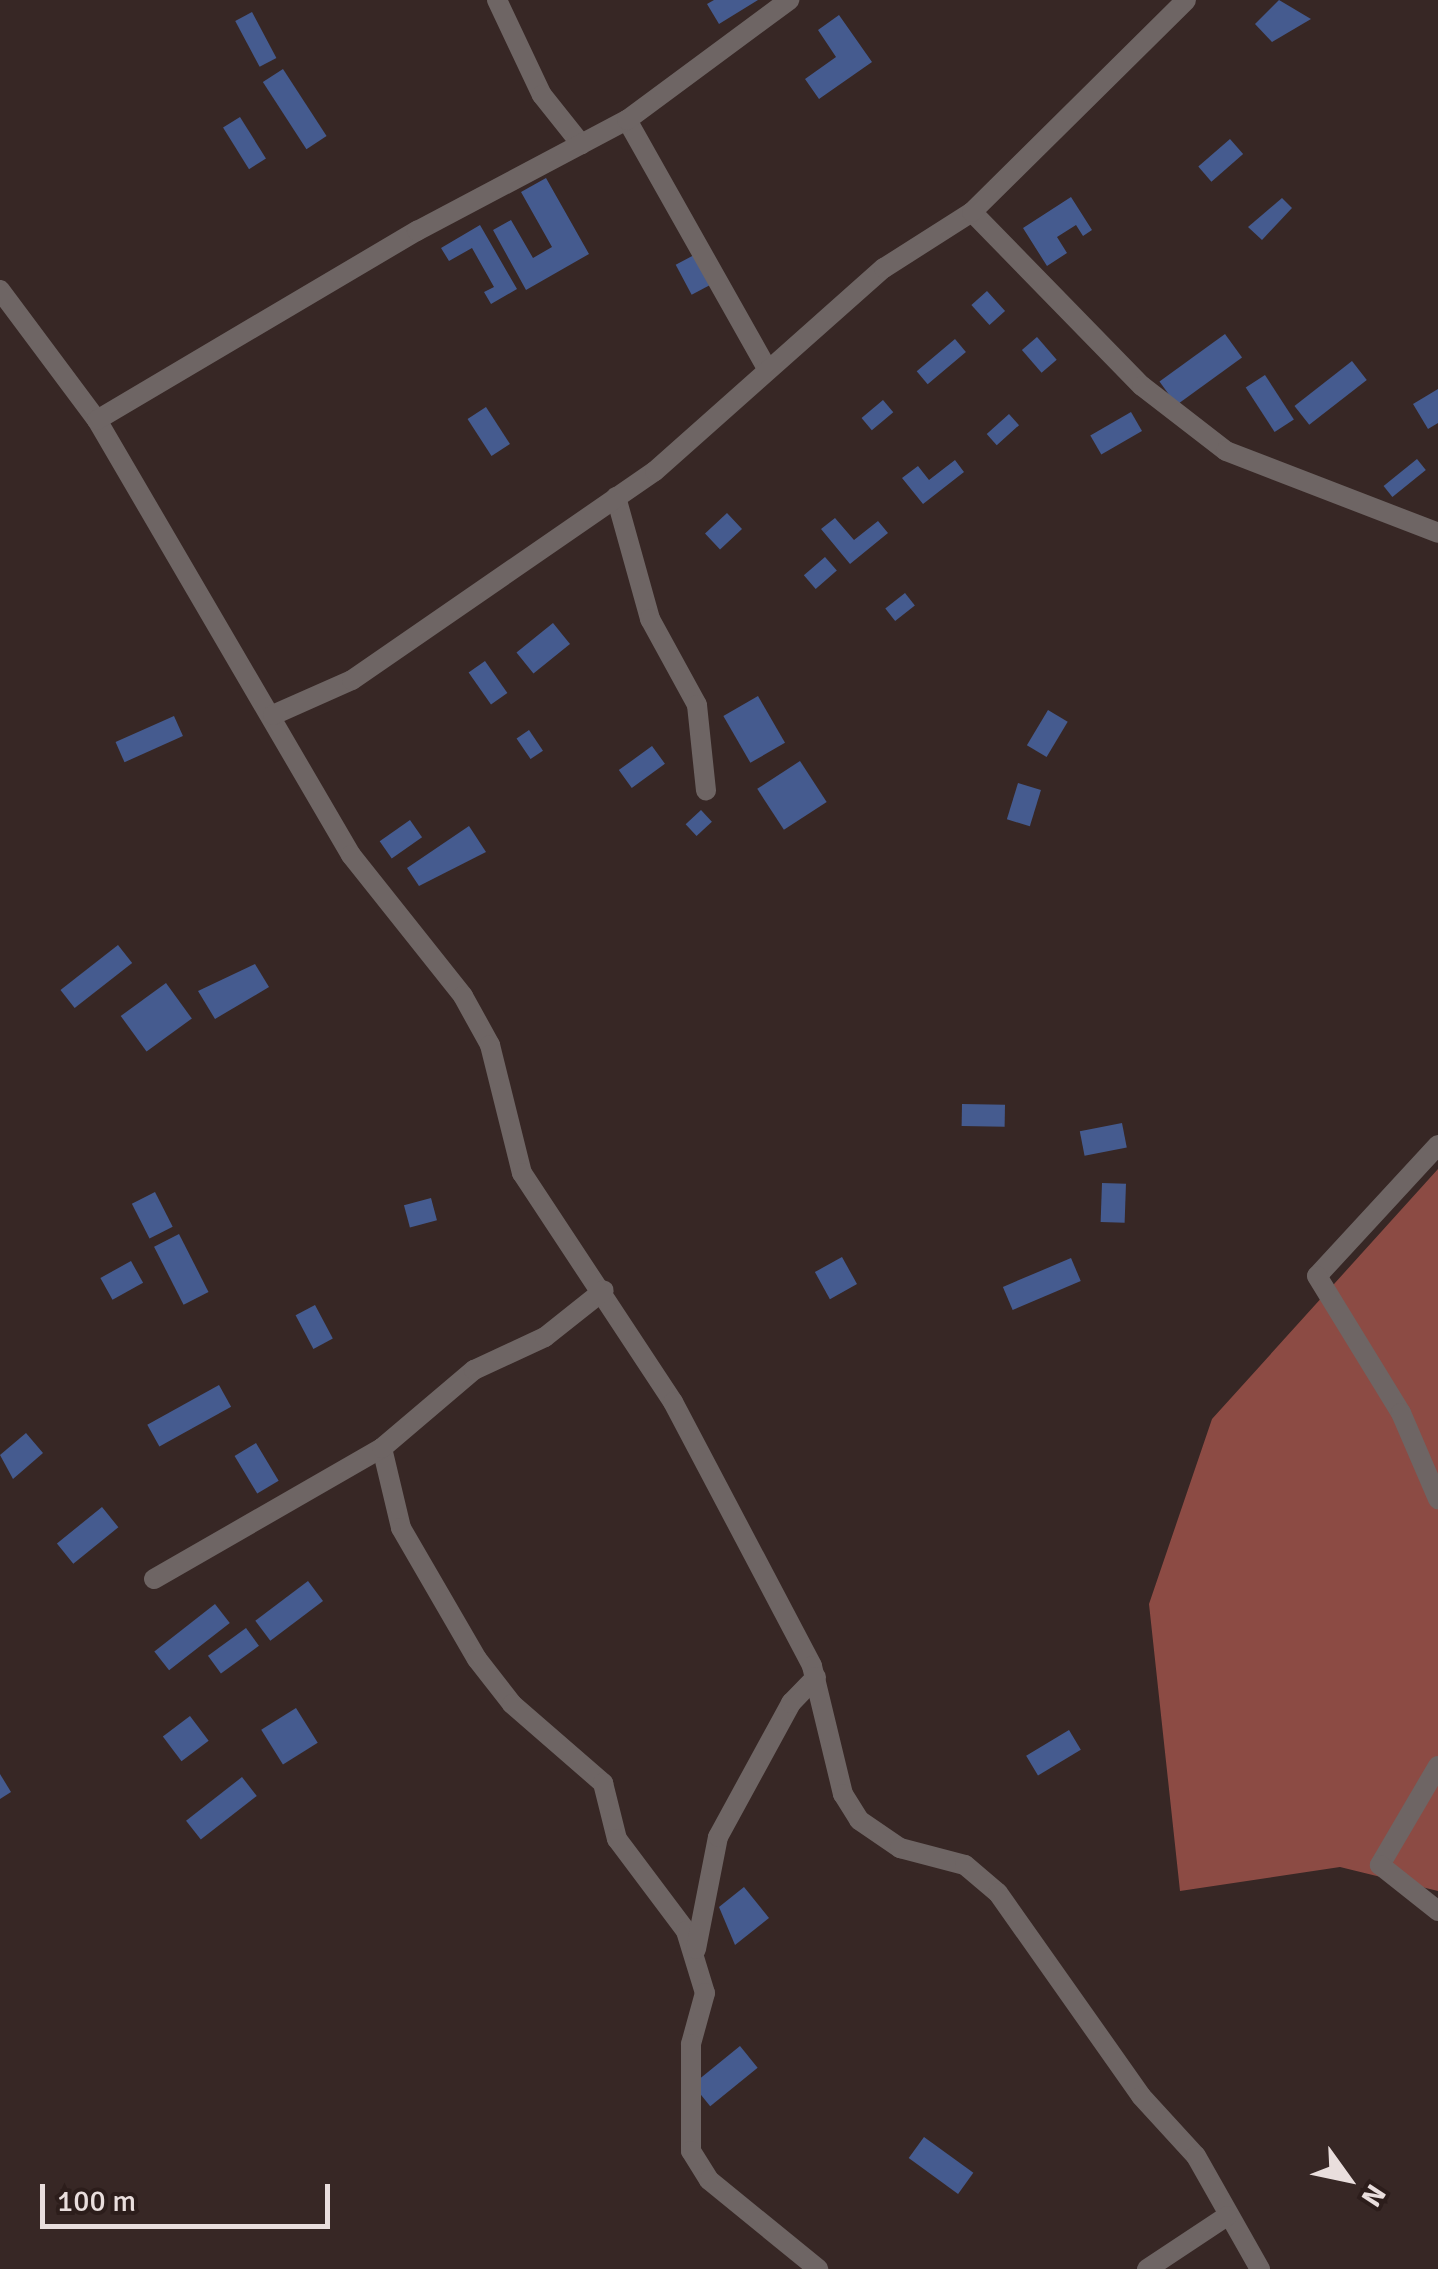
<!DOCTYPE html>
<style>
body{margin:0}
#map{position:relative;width:1438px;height:2269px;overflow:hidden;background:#372725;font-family:Signika,sans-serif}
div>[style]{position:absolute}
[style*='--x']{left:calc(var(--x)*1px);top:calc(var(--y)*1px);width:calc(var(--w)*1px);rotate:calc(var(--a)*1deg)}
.forest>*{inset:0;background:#8c4b44}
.building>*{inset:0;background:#455b8f;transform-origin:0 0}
.minor>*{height:20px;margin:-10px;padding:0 10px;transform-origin:10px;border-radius:10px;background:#6e6564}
span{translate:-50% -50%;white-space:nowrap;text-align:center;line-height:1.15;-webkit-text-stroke:8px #2c1d1b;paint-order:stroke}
.north{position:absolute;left:1298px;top:2129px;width:100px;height:100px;-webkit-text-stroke:8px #2c1d1b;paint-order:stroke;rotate:123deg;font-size:28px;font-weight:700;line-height:40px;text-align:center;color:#e9dedd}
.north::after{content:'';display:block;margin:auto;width:35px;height:45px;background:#e9dedd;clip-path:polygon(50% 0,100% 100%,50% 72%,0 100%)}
.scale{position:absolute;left:40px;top:2184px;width:290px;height:45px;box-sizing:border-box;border:5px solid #e9dedd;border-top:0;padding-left:12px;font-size:30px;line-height:35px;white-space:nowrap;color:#e9dedd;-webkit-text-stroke:8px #2c1d1b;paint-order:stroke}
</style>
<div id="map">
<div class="forest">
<div style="clip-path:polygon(1438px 1169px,1438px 1891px,1340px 1867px,1180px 1891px,1149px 1604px,1212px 1419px)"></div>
</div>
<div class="building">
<div style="clip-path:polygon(714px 0,758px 0,719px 24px,707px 4px)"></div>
<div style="clip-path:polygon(1279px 0,1311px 19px,1272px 42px,1255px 24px)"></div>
<div style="left:252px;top:12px;width:52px;height:19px;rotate:62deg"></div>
<div style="clip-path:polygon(839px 15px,872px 62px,819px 99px,805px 79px,836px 57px,818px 30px)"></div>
<div style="left:283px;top:69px;width:80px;height:24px;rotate:57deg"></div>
<div style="left:240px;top:117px;width:49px;height:20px;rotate:58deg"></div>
<div style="left:1230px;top:139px;width:20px;height:42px;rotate:49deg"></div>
<div style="clip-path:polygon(546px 178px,589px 254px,526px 290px,493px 230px,511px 220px,533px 258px,552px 247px,521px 192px)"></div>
<div style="clip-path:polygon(1071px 197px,1092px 230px,1083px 236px,1076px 225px,1057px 237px,1067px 253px,1047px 266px,1023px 228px)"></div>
<div style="clip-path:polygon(1282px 198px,1292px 208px,1262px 240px,1248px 227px)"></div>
<div style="clip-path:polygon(480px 225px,517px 289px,491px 304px,484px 292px,494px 287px,472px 248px,449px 261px,441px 248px)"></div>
<div style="left:696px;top:254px;width:34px;height:23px;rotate:62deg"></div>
<div style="left:987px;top:291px;width:27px;height:21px;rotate:48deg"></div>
<div style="left:1225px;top:334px;width:29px;height:81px;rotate:54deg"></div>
<div style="left:1037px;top:337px;width:30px;height:20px;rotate:49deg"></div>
<div style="left:955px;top:339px;width:17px;height:50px;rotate:50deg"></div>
<div style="left:1352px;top:361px;width:24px;height:73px;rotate:52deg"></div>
<div style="left:1265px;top:375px;width:53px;height:23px;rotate:57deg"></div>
<div style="clip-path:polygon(1438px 389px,1438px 423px,1428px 429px,1413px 404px)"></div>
<div style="left:883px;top:400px;width:16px;height:28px;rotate:50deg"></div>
<div style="left:486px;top:407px;width:44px;height:22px;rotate:57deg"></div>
<div style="left:1131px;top:412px;width:22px;height:47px;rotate:60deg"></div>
<div style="left:1009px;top:414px;width:15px;height:30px;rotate:48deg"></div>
<div style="left:1417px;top:459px;width:14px;height:43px;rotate:51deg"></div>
<div style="clip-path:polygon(955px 460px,964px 472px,923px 504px,902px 478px,918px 466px,929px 480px)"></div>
<div style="left:727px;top:513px;width:22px;height:30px;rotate:47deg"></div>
<div style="clip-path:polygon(835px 518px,854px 540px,878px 521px,888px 533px,850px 564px,821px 529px)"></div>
<div style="left:825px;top:557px;width:18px;height:28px;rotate:49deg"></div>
<div style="left:905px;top:593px;width:16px;height:25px;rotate:52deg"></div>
<div style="left:553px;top:623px;width:27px;height:47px;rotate:51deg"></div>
<div style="left:485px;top:661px;width:39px;height:20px;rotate:55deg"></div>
<div style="left:758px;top:696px;width:54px;height:40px;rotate:60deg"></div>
<div style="left:1048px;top:710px;width:23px;height:41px;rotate:31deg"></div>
<div style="left:174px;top:716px;width:22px;height:64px;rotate:66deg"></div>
<div style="left:529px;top:730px;width:25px;height:15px;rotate:56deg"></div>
<div style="left:652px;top:746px;width:22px;height:41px;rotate:54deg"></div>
<div style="left:800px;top:761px;width:49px;height:51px;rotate:57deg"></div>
<div style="left:1018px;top:783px;width:24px;height:38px;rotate:17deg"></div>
<div style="left:701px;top:810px;width:16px;height:21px;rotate:47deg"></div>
<div style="left:410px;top:820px;width:21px;height:37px;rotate:55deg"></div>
<div style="clip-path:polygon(469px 826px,486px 852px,419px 886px,407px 868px)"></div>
<div style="left:118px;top:945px;width:23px;height:73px;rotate:52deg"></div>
<div style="clip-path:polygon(255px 964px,269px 987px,215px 1019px,198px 991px)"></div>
<div style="left:166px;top:983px;width:44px;height:56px;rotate:54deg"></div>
<div style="left:962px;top:1104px;width:43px;height:22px;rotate:1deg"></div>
<div style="left:1122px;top:1123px;width:25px;height:43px;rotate:79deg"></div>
<div style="left:1102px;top:1183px;width:24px;height:39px;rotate:2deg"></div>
<div style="left:155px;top:1192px;width:39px;height:26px;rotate:63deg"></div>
<div style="left:431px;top:1198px;width:23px;height:28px;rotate:75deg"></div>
<div style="left:179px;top:1234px;width:65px;height:28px;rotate:63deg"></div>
<div style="left:842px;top:1257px;width:31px;height:31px;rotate:61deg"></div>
<div style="left:1071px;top:1258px;width:25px;height:74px;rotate:67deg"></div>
<div style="left:131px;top:1261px;width:25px;height:35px;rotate:61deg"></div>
<div style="left:315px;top:1305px;width:38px;height:22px;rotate:62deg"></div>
<div style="left:219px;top:1385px;width:25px;height:82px;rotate:61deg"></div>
<div style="clip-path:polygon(26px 1433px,43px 1453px,13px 1479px,0 1455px)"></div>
<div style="left:256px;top:1443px;width:44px;height:25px;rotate:59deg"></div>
<div style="left:102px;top:1507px;width:26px;height:58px;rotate:51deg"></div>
<div style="left:308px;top:1581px;width:25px;height:66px;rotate:53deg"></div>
<div style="left:215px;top:1604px;width:24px;height:77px;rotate:52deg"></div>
<div style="left:246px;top:1628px;width:22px;height:47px;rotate:54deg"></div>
<div style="left:296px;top:1708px;width:41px;height:41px;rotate:58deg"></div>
<div style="left:190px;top:1716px;width:31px;height:34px;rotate:53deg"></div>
<div style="left:1069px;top:1730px;width:23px;height:50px;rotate:59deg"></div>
<div style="clip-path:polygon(0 1774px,11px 1792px,0 1799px)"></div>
<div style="left:242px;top:1777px;width:24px;height:71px;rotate:52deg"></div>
<div style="clip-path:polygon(744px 1887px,769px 1918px,735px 1945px,719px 1907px)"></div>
<div style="left:740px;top:2046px;width:28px;height:61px;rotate:51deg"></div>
<div style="left:924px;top:2137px;width:61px;height:26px;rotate:36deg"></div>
</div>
<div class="minor">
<div style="--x:497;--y:0;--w:105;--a:64.7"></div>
<div style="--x:542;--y:95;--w:63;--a:51.5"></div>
<div style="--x:627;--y:120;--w:283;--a:60.6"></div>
<div style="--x:972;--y:212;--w:243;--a:45.7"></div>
<div style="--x:1142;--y:386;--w:106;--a:37.7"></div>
<div style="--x:1226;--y:451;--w:227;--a:21.1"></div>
<div style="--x:0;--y:290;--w:162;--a:53.3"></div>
<div style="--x:97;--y:420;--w:504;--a:59.72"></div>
<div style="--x:351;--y:855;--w:180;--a:51.5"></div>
<div style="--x:463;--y:996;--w:56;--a:61.1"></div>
<div style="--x:490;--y:1045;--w:132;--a:76"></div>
<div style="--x:522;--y:1173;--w:274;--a:56.6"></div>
<div style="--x:673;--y:1402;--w:298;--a:62.2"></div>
<div style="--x:812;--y:1666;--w:132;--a:76.4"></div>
<div style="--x:843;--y:1794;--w:31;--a:58"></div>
<div style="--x:859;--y:1820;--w:50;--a:34.3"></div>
<div style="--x:900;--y:1848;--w:67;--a:14.7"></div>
<div style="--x:965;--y:1865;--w:43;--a:40.3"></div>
<div style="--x:998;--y:1893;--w:248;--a:54.8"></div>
<div style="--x:1141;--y:2096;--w:81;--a:47.5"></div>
<div style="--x:1196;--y:2156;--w:130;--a:60.5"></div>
<div style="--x:97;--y:420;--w:372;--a:-30.6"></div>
<div style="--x:417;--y:231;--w:238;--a:-27.9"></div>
<div style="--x:627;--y:120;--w:202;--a:-36.5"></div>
<div style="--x:616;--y:497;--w:127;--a:74.4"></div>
<div style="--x:650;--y:619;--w:98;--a:61.3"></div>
<div style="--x:697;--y:705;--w:86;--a:84"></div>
<div style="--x:273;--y:715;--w:86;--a:-23.9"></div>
<div style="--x:352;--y:680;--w:368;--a:-34.6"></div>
<div style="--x:655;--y:471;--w:306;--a:-41.6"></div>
<div style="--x:884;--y:268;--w:104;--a:-32.5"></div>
<div style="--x:972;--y:212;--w:301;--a:-44.7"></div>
<div style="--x:1438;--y:1145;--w:178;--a:132.7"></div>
<div style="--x:1317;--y:1276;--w:161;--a:58.5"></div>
<div style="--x:1401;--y:1413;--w:94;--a:66.7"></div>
<div style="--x:382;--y:1448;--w:82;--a:76.6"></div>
<div style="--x:401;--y:1528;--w:151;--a:59.9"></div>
<div style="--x:477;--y:1659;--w:57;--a:52.1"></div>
<div style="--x:512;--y:1704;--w:121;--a:41"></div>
<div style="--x:603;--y:1783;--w:58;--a:76"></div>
<div style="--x:617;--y:1839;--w:115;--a:53.1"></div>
<div style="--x:686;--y:1931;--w:65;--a:73"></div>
<div style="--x:705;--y:1993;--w:53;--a:105.4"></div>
<div style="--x:691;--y:2044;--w:107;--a:90"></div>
<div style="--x:691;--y:2151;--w:34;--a:58"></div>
<div style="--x:709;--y:2180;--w:141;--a:39.2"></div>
<div style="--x:154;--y:1579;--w:263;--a:-29.9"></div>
<div style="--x:382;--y:1448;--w:121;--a:-40.3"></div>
<div style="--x:474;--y:1370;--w:78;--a:-24.9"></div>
<div style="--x:545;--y:1337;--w:75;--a:-38.5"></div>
<div style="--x:1438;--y:1766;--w:115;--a:120.4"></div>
<div style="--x:1380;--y:1865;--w:74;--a:38.4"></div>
<div style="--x:696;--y:1949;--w:114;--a:-78.9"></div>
<div style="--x:718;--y:1837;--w:153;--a:-61.4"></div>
<div style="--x:791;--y:1703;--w:36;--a:-46"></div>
<div style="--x:1147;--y:2269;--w:96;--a:-33.5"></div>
</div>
<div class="north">N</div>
<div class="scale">100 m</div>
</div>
